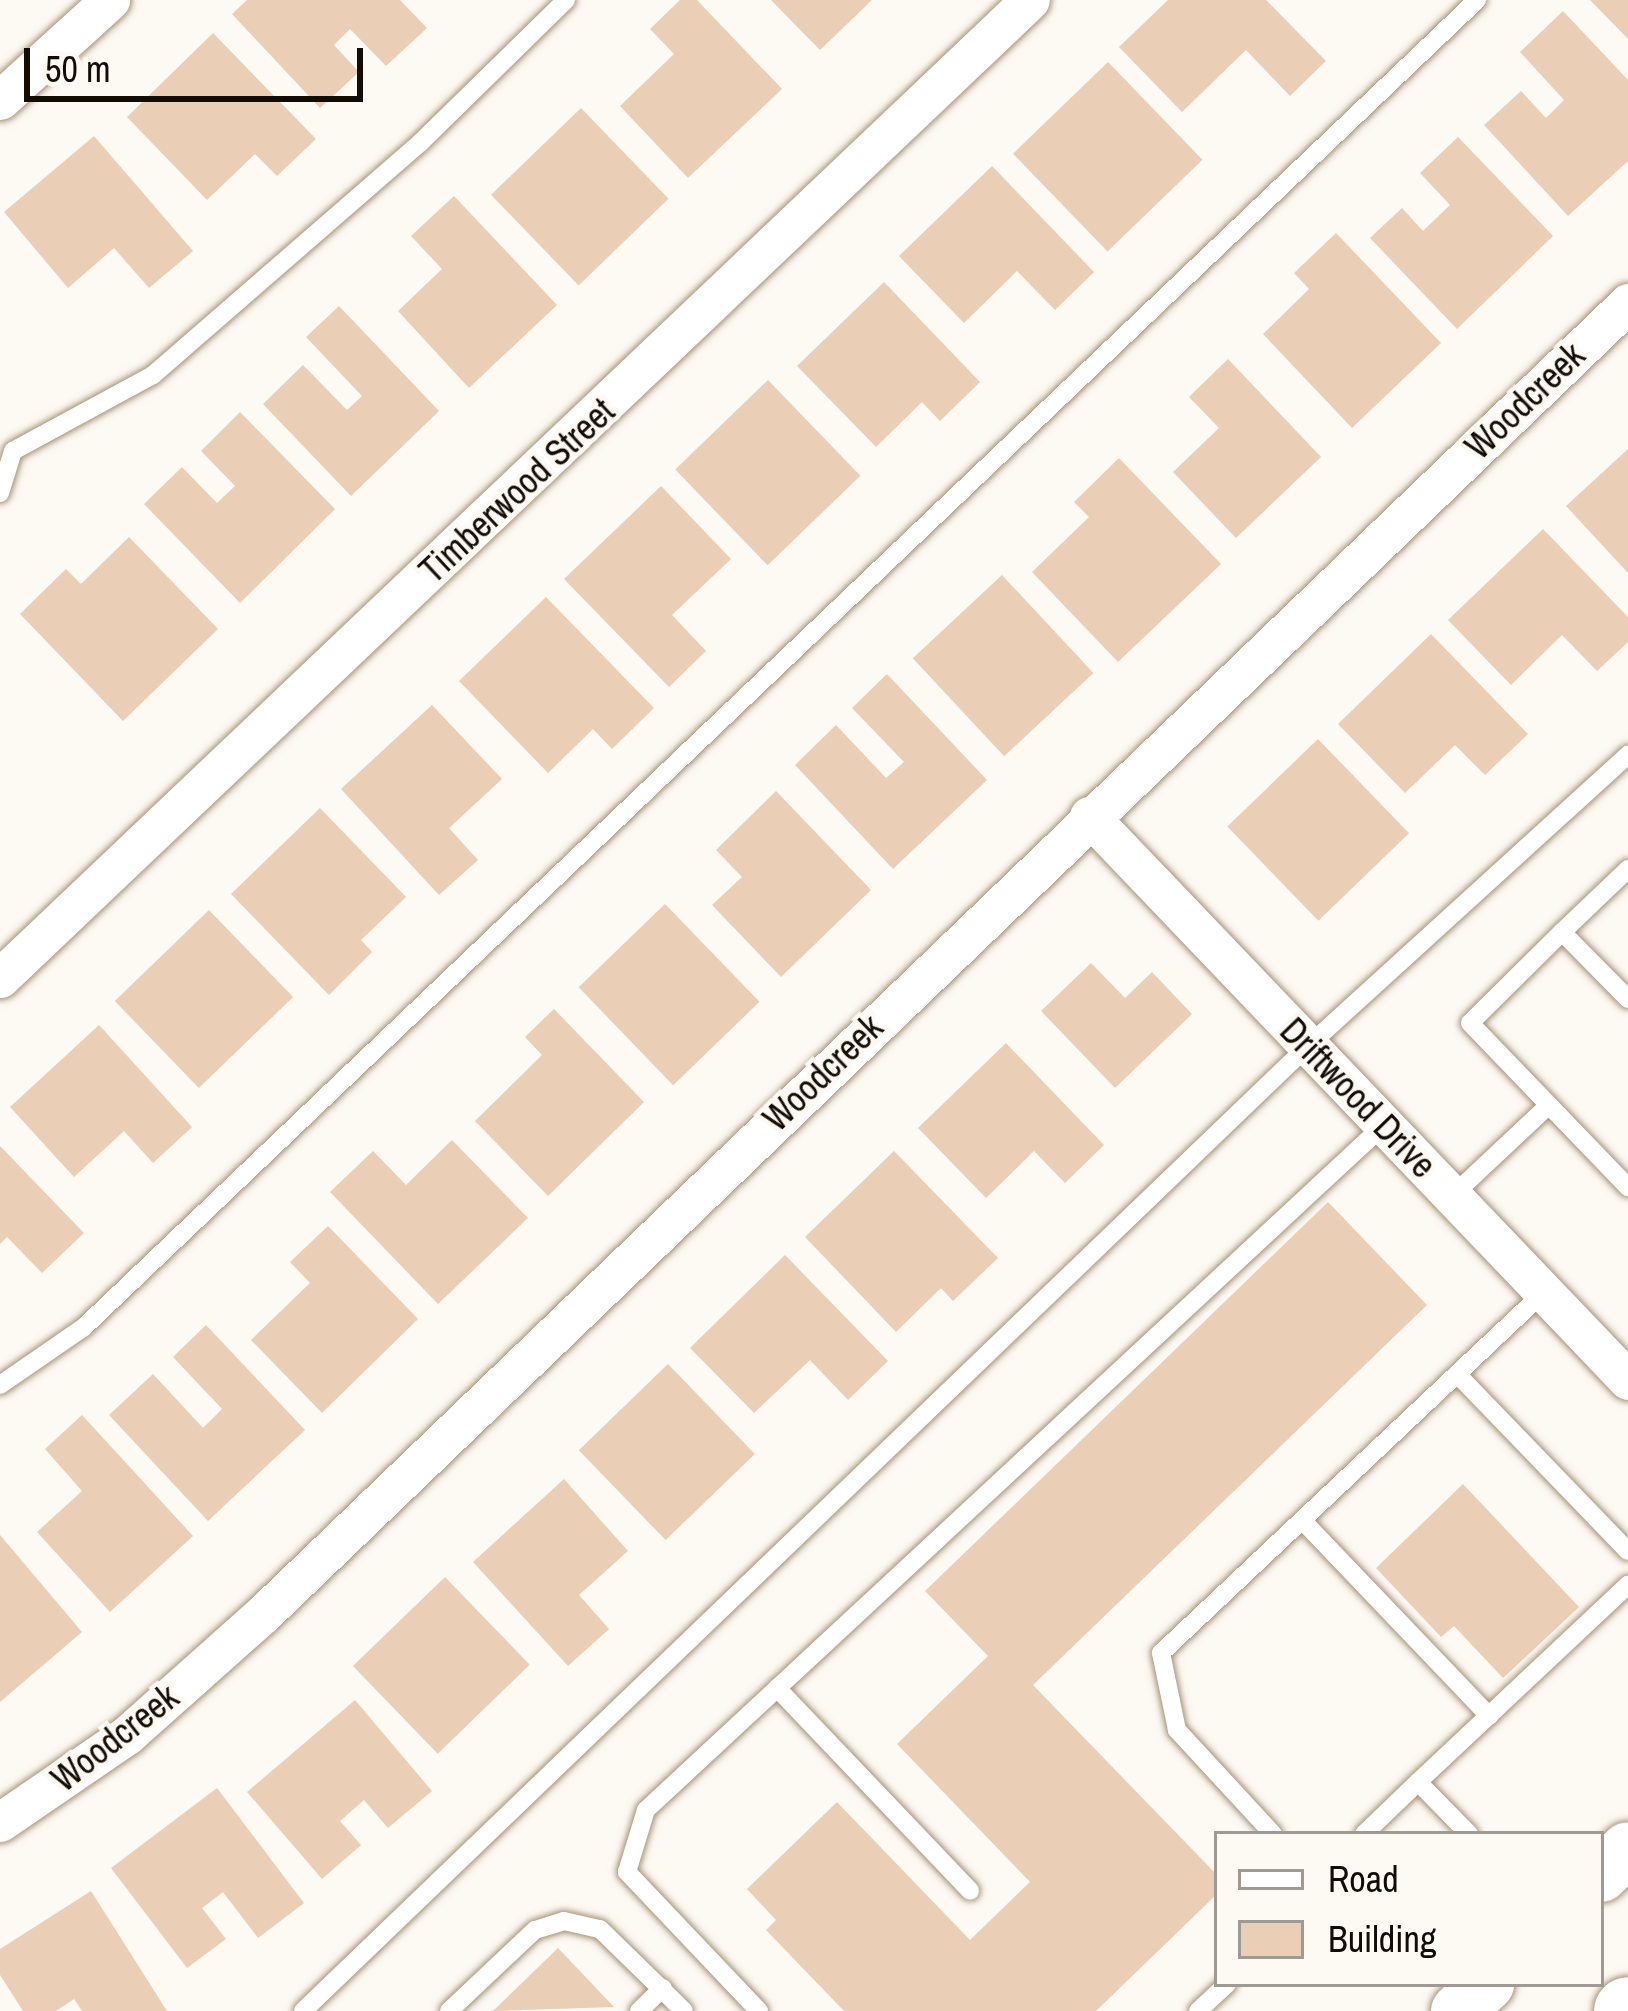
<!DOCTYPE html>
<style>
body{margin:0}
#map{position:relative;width:1628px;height:2011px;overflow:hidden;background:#fdf9f3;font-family:"Archivo Narrow",sans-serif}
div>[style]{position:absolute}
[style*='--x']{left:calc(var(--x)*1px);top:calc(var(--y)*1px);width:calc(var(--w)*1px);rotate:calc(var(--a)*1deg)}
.building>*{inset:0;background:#eaceb6;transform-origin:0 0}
.roads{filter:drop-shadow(0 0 3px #a79379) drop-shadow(0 0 3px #a79379)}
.service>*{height:18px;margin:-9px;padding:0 9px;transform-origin:9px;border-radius:9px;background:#fff}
.minor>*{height:39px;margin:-19.5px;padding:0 19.5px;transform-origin:19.5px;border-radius:19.5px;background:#fff}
.secondary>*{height:54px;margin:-27px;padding:0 27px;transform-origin:27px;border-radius:27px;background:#fff}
.motorway>*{height:66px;margin:-33px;padding:0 33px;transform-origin:33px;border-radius:33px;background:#fff}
span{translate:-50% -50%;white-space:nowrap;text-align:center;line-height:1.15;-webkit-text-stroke:9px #fdf9f3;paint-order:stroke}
.street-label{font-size:36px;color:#130c04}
.legend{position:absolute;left:1214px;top:1831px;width:390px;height:156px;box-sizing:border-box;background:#fdf9f3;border:3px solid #9f9a93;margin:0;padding:15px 21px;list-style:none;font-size:36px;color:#130c04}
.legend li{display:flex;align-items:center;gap:24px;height:60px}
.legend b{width:60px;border:3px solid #9f9a93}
.scale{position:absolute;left:24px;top:48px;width:339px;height:54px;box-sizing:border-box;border:6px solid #130c04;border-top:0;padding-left:15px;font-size:36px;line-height:42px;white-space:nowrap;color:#130c04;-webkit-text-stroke:9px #fdf9f3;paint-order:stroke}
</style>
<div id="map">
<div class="building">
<div style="clip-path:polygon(247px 0,400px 0,427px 28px,386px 66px,350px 29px,334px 45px,359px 72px,320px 108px,232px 14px)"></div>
<div style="clip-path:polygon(680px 0,697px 0,782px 89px,688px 178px,620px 106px,674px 54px,650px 29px)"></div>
<div style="clip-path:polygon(771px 0,872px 0,820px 50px)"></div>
<div style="clip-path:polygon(1168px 0,1266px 0,1326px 61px,1290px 96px,1246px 50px,1182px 112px,1119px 47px)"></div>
<div style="clip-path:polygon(1590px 0,1628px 0,1628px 39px)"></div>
<div style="clip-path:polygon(1563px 11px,1628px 80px,1628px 161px,1568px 216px,1484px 125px,1521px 91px,1546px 118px,1564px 100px,1520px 52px)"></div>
<div style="clip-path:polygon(213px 33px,316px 139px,277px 176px,255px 154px,207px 200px,127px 117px)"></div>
<div style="left:1108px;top:62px;width:136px;height:132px;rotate:46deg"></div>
<div style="left:581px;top:108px;width:126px;height:125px;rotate:46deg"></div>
<div style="clip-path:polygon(94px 136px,193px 251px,149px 288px,114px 248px,68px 288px,4px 212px)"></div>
<div style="clip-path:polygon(1458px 137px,1553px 236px,1457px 329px,1370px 238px,1402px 208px,1423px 231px,1450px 205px,1420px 173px)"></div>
<div style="clip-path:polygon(992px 166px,1094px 272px,1055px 310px,1017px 271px,964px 323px,899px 256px)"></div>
<div style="clip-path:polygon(454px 196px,557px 305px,469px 388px,398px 311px,442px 269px,411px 236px)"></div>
<div style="clip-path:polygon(1336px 233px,1441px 343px,1352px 428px,1263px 334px,1309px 289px,1294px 273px)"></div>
<div style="clip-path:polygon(884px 282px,980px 382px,940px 421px,922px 402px,876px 447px,797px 366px)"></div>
<div style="clip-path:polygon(339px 306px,439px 411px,351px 496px,263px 404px,303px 365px,347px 410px,362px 396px,306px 337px)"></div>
<div style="clip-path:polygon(1228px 359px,1321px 457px,1236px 538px,1173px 472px,1219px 428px,1189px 397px)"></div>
<div style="left:768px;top:380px;width:133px;height:129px;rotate:46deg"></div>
<div style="clip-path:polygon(240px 412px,335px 509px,240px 603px,144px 504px,182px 467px,217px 503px,235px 486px,201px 451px)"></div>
<div style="clip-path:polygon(1628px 449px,1628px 573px,1566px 506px)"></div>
<div style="clip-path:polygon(1119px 458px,1221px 564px,1118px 662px,1032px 572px,1089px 517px,1074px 502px)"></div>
<div style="clip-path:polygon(661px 486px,731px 559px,672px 615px,706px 651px,669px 687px,564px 579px)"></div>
<div style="clip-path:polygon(1543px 529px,1628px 617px,1628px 642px,1597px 671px,1562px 635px,1511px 685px,1448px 620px)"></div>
<div style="clip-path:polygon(129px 537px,218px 629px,123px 721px,20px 614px,66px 569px,81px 584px)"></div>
<div style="left:1002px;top:575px;width:134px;height:122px;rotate:47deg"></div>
<div style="clip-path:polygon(546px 597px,654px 708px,612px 749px,593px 729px,548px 773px,459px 681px)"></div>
<div style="clip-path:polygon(1431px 634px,1528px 734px,1485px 775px,1455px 745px,1405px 793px,1338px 724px)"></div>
<div style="clip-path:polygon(887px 674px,987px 780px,893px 869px,795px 765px,836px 725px,886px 778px,904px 762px,852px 708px)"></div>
<div style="clip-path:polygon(432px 705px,502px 779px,449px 828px,478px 860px,439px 895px,341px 789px)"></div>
<div style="left:1318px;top:739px;width:131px;height:126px;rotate:46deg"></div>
<div style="clip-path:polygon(776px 791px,871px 890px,781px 977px,712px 905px,742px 877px,716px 850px)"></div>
<div style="clip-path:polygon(320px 808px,406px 897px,361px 940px,372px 952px,329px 995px,231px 894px)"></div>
<div style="left:665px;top:904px;width:136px;height:120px;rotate:46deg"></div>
<div style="left:209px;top:910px;width:121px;height:131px;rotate:46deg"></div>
<div style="clip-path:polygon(1091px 963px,1125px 998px,1152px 972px,1192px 1014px,1115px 1088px,1041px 1011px)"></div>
<div style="clip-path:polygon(554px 1009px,644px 1102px,548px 1196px,475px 1121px,542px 1055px,525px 1037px)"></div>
<div style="clip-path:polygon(99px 1025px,192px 1127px,153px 1163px,124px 1131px,74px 1177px,10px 1107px)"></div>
<div style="clip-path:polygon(1006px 1043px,1104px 1145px,1065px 1183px,1034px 1151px,986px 1198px,918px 1128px)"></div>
<div style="clip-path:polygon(452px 1140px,528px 1218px,438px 1304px,330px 1192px,373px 1151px,406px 1185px)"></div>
<div style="clip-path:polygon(0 1146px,84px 1233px,42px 1273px,7px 1237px,0 1244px)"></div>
<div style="clip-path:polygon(894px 1151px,998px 1258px,953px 1301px,941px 1288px,896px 1332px,805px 1237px)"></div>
<div style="clip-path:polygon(1328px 1202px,1427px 1305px,1033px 1685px,1217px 1875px,1217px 1894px,1096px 2011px,844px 2011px,766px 1930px,776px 1920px,747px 1889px,837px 1802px,970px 1940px,1030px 1882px,897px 1744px,988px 1656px,925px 1591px)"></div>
<div style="clip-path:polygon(328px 1226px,418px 1319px,322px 1413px,251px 1340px,310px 1283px,290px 1262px)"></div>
<div style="clip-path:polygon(785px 1255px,888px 1361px,848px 1400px,810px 1360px,754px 1413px,690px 1348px)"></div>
<div style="clip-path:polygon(206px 1325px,305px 1430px,208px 1521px,109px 1415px,153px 1374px,203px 1428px,222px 1409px,173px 1357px)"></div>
<div style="left:668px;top:1364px;width:125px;height:124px;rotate:46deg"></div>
<div style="clip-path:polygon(82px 1415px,193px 1536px,110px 1612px,37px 1532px,82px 1491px,45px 1449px)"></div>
<div style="clip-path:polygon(564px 1479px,628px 1551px,579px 1595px,609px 1629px,568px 1666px,473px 1562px)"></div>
<div style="clip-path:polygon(1463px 1484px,1579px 1607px,1503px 1678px,1454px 1626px,1441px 1637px,1376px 1568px)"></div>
<div style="clip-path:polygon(0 1535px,82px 1632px,0 1702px)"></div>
<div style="left:445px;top:1577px;width:122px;height:128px;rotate:46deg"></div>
<div style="clip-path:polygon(355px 1700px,432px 1791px,388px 1828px,364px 1800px,340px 1821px,361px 1845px,322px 1879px,247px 1792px)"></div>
<div style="clip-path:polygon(217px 1788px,304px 1903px,258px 1938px,223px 1892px,202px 1908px,226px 1939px,187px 1968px,111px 1868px)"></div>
<div style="clip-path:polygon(91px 1891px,167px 2011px,82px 2011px,74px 1999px,56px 2011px,23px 2011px,0 1975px,0 1949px)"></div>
<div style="clip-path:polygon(558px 1948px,614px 2007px,493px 2011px)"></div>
</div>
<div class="roads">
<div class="service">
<div style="--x:0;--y:493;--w:44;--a:-72.8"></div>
<div style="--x:13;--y:451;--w:159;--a:-28.5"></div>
<div style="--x:153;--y:375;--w:355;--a:-41"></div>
<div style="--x:421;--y:142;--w:203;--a:-44.4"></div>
<div style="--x:1628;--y:869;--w:91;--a:136.3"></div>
<div style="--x:1562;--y:932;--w:94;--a:45.4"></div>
<div style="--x:1562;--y:932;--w:129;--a:135.3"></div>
<div style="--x:1470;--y:1023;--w:228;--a:46.1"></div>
<div style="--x:1452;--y:1196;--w:133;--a:-43.2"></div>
<div style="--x:1457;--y:1374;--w:246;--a:46"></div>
<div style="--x:0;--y:1385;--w:102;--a:-34.6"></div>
<div style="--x:84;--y:1327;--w:1924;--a:-43.61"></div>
<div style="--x:1302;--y:1520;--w:271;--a:46.3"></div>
<div style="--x:777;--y:1688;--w:280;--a:46.4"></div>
<div style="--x:1418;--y:1782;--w:288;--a:-43.2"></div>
<div style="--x:1273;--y:1834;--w:142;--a:-132.7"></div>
<div style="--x:1177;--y:1730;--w:79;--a:-101.7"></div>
<div style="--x:1161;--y:1653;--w:526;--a:-43.31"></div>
<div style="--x:1364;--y:1834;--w:75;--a:-43.9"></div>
<div style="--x:1418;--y:1782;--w:73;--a:45.6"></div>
<div style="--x:303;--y:2011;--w:1393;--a:-43.84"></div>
<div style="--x:1308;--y:1046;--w:433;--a:-42.3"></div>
<div style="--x:449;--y:2011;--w:118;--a:-43.3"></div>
<div style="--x:535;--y:1930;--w:30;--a:-17"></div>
<div style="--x:564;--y:1921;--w:37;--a:13"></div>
<div style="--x:600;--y:1929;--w:117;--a:44.3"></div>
<div style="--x:639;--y:2011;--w:33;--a:-44"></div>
<div style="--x:759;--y:2011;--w:192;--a:-133.5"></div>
<div style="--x:627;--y:1872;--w:65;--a:-73"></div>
<div style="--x:646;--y:1810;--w:1007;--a:-42.87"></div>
<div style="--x:1198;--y:2011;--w:40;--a:-43"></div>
</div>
<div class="minor">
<div style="--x:0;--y:100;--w:149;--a:-42.3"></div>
<div style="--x:1089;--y:816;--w:780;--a:46.3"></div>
<div style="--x:0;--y:978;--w:1420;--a:-43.52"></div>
<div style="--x:0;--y:1822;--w:154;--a:-34.4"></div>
<div style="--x:127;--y:1735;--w:182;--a:-41.7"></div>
<div style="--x:263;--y:1614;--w:1893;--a:-43.84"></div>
</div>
<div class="secondary">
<div style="--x:1601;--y:1875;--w:37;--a:-44"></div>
<div style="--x:1458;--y:2011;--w:40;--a:-43"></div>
</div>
<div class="motorway">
<div style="--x:1627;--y:2011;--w:1;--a:-45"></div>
</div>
</div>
<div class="street-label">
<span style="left:1525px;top:401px;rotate:-44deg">Woodcreek</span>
<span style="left:517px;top:491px;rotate:-43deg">Timberwood Street</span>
<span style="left:823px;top:1073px;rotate:-44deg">Woodcreek</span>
<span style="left:1358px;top:1098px;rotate:46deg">Driftwood Drive</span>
<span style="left:115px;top:1738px;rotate:-38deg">Woodcreek</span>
</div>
<ul class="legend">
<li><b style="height:15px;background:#fff"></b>Road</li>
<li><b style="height:33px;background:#eaceb6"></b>Building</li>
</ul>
<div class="scale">50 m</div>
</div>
